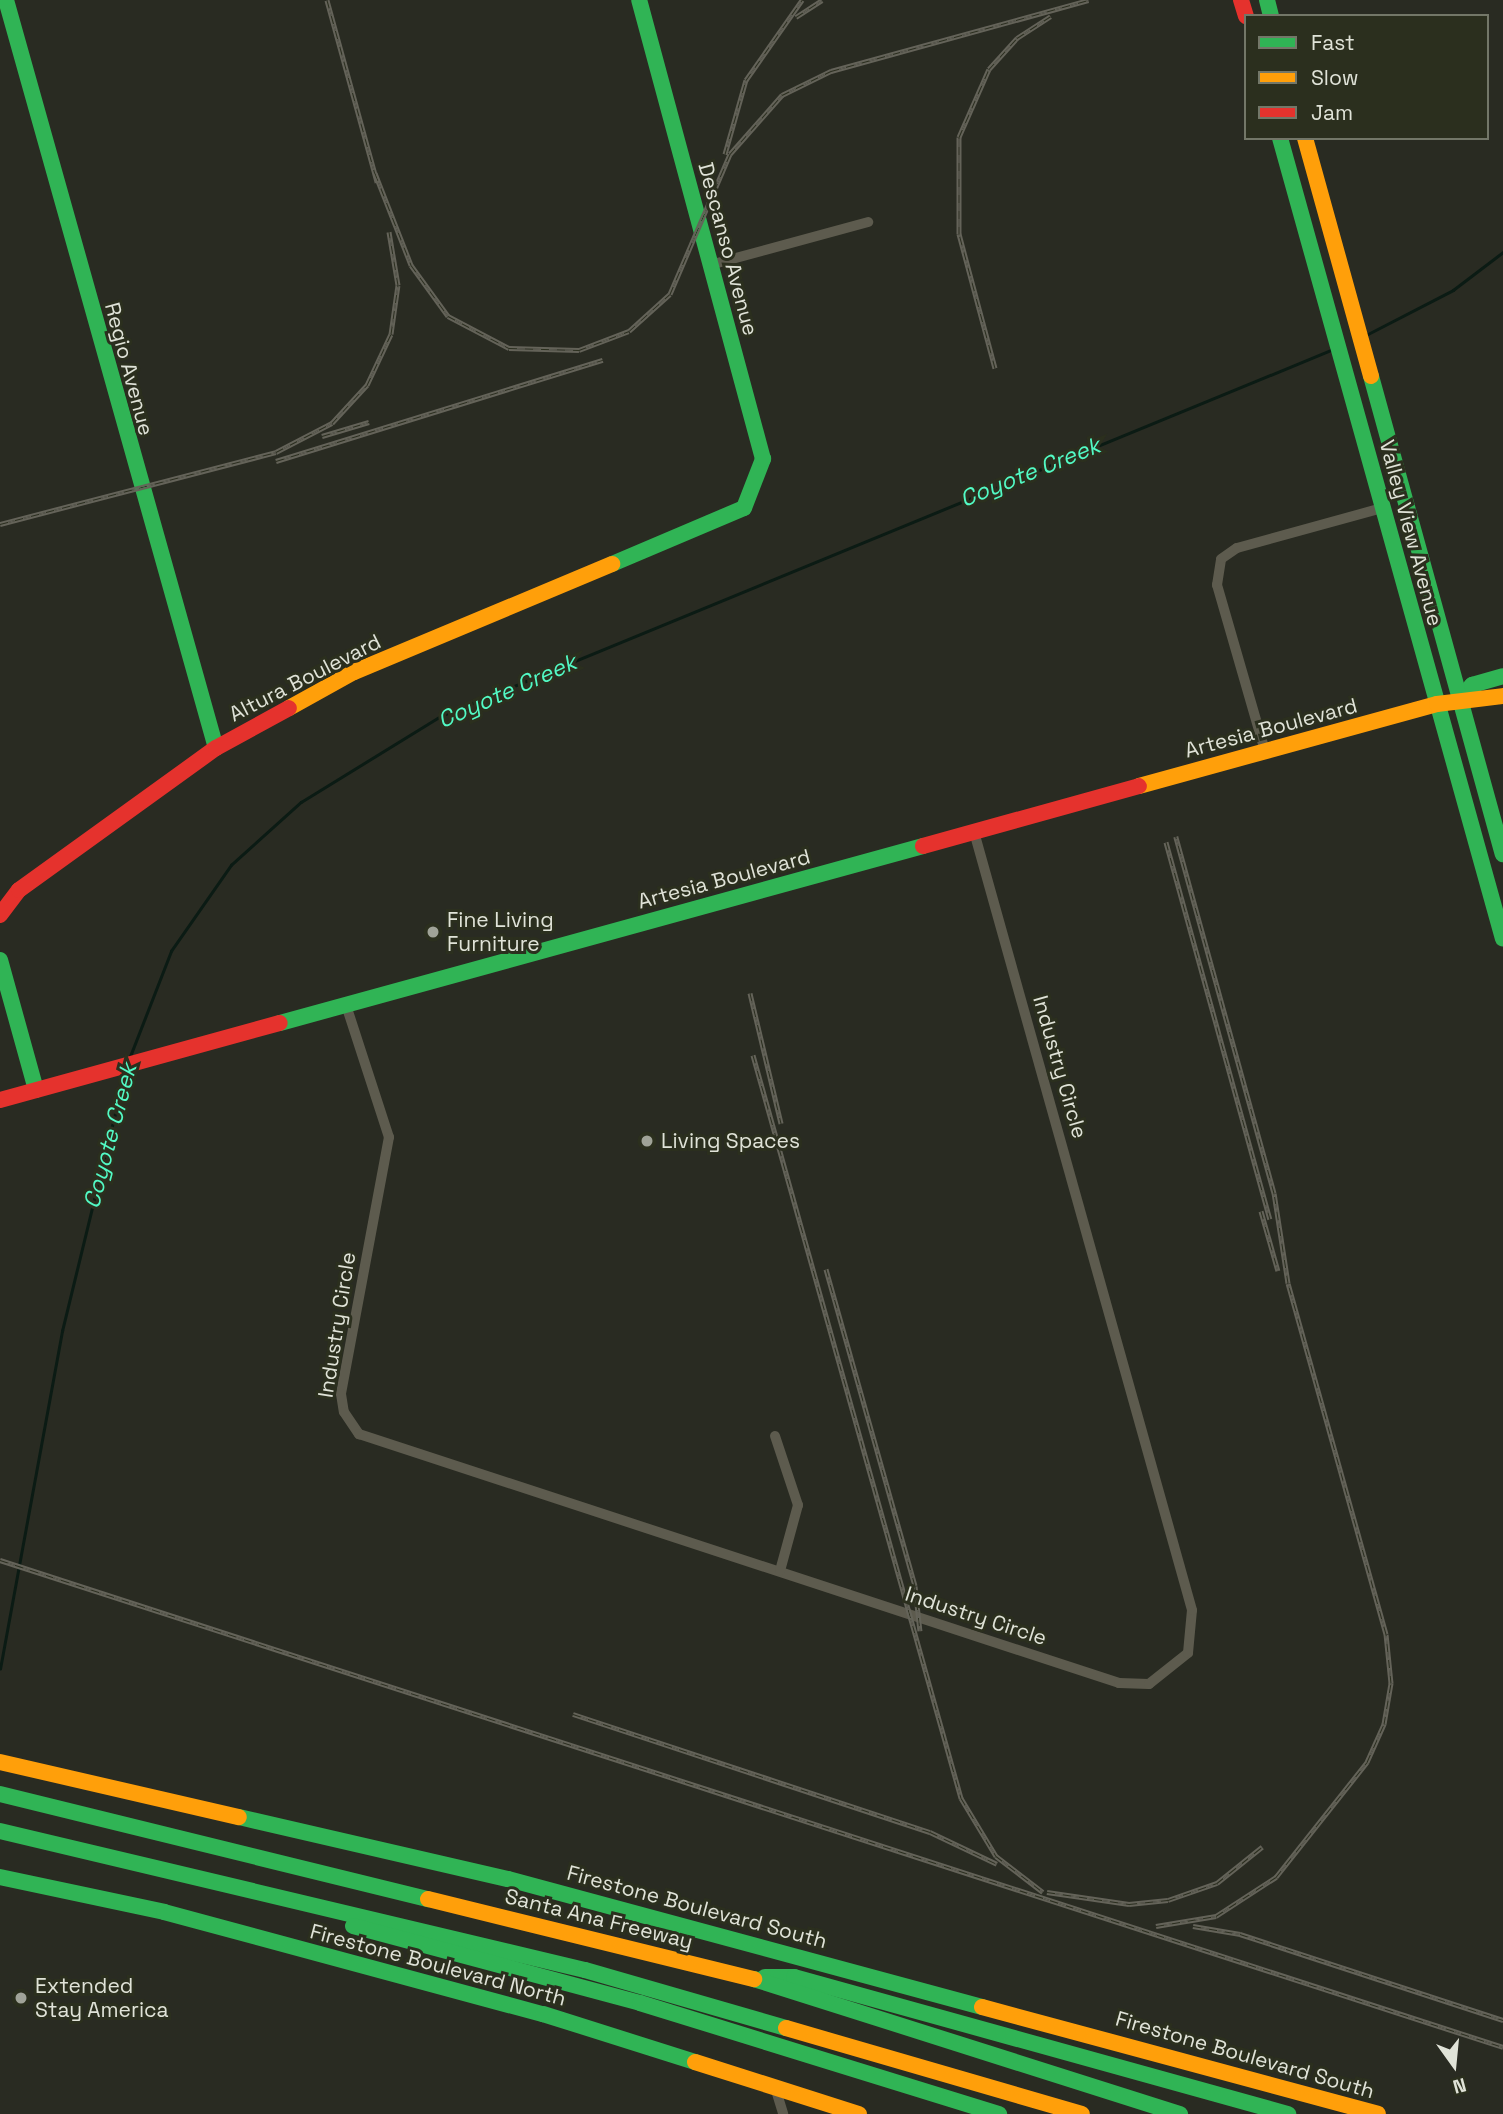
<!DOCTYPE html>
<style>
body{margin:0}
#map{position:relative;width:1503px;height:2114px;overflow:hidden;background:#292b22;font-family:"Space Grotesk",sans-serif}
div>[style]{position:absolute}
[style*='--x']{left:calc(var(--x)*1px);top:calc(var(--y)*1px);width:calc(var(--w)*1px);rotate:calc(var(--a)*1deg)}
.stream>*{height:2.5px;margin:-1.25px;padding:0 1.25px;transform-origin:1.25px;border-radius:1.25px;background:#0b1b14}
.street>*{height:10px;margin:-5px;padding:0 5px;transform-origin:5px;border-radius:5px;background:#5d5b4e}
.fast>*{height:16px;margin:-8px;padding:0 8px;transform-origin:8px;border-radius:8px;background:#30b455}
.slow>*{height:16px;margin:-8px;padding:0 8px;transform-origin:8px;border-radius:8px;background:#ff9f0a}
.jam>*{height:16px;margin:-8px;padding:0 8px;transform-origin:8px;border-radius:8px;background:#e5322d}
.rail>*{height:5px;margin-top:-2.5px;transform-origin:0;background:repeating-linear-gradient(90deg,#2b2f1e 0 8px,#646359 0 16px);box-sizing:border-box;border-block:2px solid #646359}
.dots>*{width:19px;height:19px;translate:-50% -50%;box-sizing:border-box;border:4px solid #2b2f1e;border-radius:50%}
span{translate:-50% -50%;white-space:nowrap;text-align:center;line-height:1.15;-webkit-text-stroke:6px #2b2f1e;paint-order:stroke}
.street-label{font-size:21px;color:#e0e3d8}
.poi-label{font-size:21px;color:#e0e3d8}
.left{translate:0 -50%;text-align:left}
.water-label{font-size:23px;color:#52fac5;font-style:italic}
.legend{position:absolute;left:1244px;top:14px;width:245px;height:126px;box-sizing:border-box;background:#2b2f1e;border:2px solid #737768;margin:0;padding:9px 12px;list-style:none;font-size:21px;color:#e0e3d8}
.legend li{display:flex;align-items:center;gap:14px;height:35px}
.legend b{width:35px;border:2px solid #737768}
.north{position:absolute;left:1419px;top:2030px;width:70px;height:70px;-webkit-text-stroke:5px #2b2f1e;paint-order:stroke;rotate:165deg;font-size:19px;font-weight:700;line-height:28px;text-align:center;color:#e0e3d8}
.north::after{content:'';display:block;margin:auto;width:24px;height:32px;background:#e0e3d8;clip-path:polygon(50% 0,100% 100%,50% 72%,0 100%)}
</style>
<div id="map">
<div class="stream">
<div style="--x:1366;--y:335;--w:98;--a:-27.3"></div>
<div style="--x:1453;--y:290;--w:63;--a:-37.2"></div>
<div style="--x:129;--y:1059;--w:116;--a:-68.7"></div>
<div style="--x:171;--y:951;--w:105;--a:-55.1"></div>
<div style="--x:231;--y:865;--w:94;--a:-42"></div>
<div style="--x:301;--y:802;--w:164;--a:-31.6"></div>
<div style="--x:441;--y:716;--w:962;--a:-22.35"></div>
<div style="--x:0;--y:1669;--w:344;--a:-79.6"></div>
<div style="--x:62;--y:1331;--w:267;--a:-76.3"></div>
</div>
<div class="street">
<div style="--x:710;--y:265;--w:164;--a:-15.2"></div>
<div style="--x:1265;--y:751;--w:173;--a:-106.1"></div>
<div style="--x:1217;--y:585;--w:26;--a:-81"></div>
<div style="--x:1221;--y:559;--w:19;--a:-35"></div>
<div style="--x:1237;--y:548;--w:150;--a:-15.4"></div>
<div style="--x:346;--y:1005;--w:139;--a:72"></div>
<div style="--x:389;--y:1137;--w:261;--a:100.6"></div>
<div style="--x:341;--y:1394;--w:18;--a:81"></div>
<div style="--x:344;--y:1412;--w:27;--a:56"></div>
<div style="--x:359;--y:1434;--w:800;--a:18.14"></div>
<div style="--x:1119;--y:1683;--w:30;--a:2"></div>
<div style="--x:1149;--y:1684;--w:50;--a:-38.5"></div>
<div style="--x:1188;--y:1653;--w:43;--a:-84.7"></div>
<div style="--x:1192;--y:1610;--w:808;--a:-105.65"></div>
<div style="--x:775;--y:1436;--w:73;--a:71.6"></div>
<div style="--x:798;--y:1505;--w:68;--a:105.3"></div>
<div style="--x:775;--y:2087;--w:28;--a:73"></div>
</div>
<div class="fast">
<div style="--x:6;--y:0;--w:777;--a:74.32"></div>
<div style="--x:1267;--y:0;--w:16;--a:76"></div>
<div style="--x:1280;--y:138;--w:831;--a:74.44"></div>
<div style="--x:1371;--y:376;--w:496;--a:74.6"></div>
<div style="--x:612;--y:564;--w:143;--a:-23"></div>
<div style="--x:744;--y:508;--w:53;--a:-68.8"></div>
<div style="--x:763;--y:459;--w:475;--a:-105.1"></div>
<div style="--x:1460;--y:698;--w:18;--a:-47"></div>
<div style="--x:1472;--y:685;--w:32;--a:-16"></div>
<div style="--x:0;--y:960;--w:135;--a:74.5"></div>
<div style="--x:280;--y:1023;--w:667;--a:-15.39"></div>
<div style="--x:0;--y:1794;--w:441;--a:13.8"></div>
<div style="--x:239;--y:1817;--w:276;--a:13"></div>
<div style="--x:508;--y:1879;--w:491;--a:15.1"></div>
<div style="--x:0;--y:1831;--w:601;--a:13.37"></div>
<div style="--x:585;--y:1970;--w:209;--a:16.1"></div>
<div style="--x:0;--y:1877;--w:168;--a:12"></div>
<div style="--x:164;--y:1912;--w:392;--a:15.1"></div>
<div style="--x:543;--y:2014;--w:159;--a:17.5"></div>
<div style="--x:353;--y:1926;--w:297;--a:15"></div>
<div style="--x:640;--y:2003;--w:376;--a:17.2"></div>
<div style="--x:765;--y:1977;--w:29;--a:0"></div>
<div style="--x:794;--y:1977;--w:513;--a:15.5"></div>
<div style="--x:754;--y:1979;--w:447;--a:17.6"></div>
</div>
<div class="slow">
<div style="--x:1305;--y:138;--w:247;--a:74.5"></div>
<div style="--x:289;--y:708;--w:74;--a:-29"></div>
<div style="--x:354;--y:672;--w:280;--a:-22.7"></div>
<div style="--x:1139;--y:786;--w:309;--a:-15.4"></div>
<div style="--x:1437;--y:704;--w:66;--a:-6.9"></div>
<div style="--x:0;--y:1762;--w:245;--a:13"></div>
<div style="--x:428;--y:1899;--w:336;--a:13.8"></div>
<div style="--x:982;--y:2007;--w:410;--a:15.1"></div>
<div style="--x:786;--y:2028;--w:308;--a:16.2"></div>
<div style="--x:695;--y:2062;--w:172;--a:17.6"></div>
</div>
<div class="jam">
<div style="--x:1241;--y:0;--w:17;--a:73"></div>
<div style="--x:923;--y:846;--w:224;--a:-15.5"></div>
<div style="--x:0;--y:915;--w:31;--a:-53"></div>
<div style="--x:19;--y:890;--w:243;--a:-35.8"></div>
<div style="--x:216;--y:748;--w:83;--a:-28.7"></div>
<div style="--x:0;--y:1100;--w:290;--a:-15.4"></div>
</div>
<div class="rail">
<div style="--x:327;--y:0;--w:189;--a:74.6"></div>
<div style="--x:796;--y:17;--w:31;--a:-33"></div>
<div style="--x:725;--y:154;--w:77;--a:-74.2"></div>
<div style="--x:746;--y:80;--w:98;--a:-55"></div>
<div style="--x:375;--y:173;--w:99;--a:68.6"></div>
<div style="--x:411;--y:265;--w:63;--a:54"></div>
<div style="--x:448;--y:316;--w:69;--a:27.7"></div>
<div style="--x:509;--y:348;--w:70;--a:1.6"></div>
<div style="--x:579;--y:350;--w:53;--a:-20.8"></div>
<div style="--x:629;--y:331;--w:55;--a:-42.1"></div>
<div style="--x:670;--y:294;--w:152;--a:-66.8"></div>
<div style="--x:730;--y:154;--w:79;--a:-48.6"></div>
<div style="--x:782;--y:95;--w:55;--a:-26.1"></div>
<div style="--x:831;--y:71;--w:267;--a:-15.4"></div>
<div style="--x:995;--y:368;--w:139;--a:-105"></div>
<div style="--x:959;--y:234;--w:97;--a:-90"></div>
<div style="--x:959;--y:137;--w:74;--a:-66.2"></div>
<div style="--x:989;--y:69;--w:42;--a:-47.9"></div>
<div style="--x:1017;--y:38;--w:40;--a:-32.9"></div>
<div style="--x:322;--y:436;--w:49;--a:-16.6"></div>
<div style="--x:276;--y:461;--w:342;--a:-17.2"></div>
<div style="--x:0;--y:524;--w:285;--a:-14.6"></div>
<div style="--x:276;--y:452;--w:63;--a:-27.4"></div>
<div style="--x:332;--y:423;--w:52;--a:-47.4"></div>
<div style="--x:367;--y:385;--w:56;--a:-64.8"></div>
<div style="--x:391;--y:334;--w:49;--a:-81.9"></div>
<div style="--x:398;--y:285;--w:54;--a:-99.6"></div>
<div style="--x:1166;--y:842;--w:391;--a:74.6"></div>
<div style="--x:750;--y:993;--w:134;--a:76.6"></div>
<div style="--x:753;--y:1055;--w:772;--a:74.36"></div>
<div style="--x:961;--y:1798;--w:68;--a:58.9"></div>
<div style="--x:996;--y:1856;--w:59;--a:37.5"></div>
<div style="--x:1261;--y:1211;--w:62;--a:74.2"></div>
<div style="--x:826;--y:1269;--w:329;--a:74.3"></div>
<div style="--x:915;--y:1586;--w:45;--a:83.7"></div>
<div style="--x:0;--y:1560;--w:1580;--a:17.95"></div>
<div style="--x:573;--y:1714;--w:376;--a:18.3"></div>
<div style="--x:930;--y:1832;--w:74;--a:25.5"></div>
<div style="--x:1047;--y:1892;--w:83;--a:8.3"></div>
<div style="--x:1129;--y:1904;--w:39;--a:-6"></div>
<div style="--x:1168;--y:1900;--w:52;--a:-19.1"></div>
<div style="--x:1217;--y:1883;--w:58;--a:-38.7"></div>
<div style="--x:1156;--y:1926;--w:61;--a:-9.5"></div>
<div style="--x:1216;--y:1916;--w:72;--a:-33"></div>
<div style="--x:1276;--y:1877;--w:147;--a:-51.6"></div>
<div style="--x:1367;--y:1762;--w:42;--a:-65.9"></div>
<div style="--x:1384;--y:1724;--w:42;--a:-80.3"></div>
<div style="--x:1391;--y:1683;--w:49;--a:-95.8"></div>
<div style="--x:1386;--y:1634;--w:364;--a:-105.6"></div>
<div style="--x:1288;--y:1283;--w:91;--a:-98.8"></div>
<div style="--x:1274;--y:1193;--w:370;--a:-105.4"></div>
<div style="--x:1193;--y:1926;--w:48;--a:9.7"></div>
<div style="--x:1240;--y:1934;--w:277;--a:18.1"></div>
</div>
<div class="dots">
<div style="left:433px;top:932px;background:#a0a398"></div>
<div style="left:647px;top:1141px;background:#a0a398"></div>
<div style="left:21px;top:1998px;background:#a0a398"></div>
</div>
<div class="street-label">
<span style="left:728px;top:249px;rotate:75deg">Descanso Avenue</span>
<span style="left:129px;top:369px;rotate:75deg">Regio Avenue</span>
<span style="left:1411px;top:533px;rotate:75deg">Valley View Avenue</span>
<span style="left:305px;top:678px;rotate:-27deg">Altura Boulevard</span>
<span style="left:1271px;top:728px;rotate:-15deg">Artesia Boulevard</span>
<span style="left:724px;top:879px;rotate:-15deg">Artesia Boulevard</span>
<span style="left:1060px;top:1067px;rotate:74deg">Industry Circle</span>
<span style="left:337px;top:1325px;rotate:-81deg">Industry Circle</span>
<span style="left:976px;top:1616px;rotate:18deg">Industry Circle</span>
<span style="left:697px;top:1907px;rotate:15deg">Firestone Boulevard South</span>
<span style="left:599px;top:1919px;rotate:14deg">Santa Ana Freeway</span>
<span style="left:438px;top:1965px;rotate:15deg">Firestone Boulevard North</span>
<span style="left:1245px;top:2055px;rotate:16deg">Firestone Boulevard South</span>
</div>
<div class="poi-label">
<span class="left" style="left:447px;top:932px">Fine Living<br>Furniture</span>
<span class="left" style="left:661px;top:1141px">Living Spaces</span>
<span class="left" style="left:35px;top:1998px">Extended<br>Stay America</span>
</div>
<div class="water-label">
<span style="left:1030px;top:472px;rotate:-22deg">Coyote Creek</span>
<span style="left:507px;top:691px;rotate:-24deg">Coyote Creek</span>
<span style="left:110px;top:1136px;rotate:-75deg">Coyote Creek</span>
</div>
<ul class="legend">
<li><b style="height:9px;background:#30b455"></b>Fast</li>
<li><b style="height:9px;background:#ff9f0a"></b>Slow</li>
<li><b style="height:9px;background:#e5322d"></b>Jam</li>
</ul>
<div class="north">N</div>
</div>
